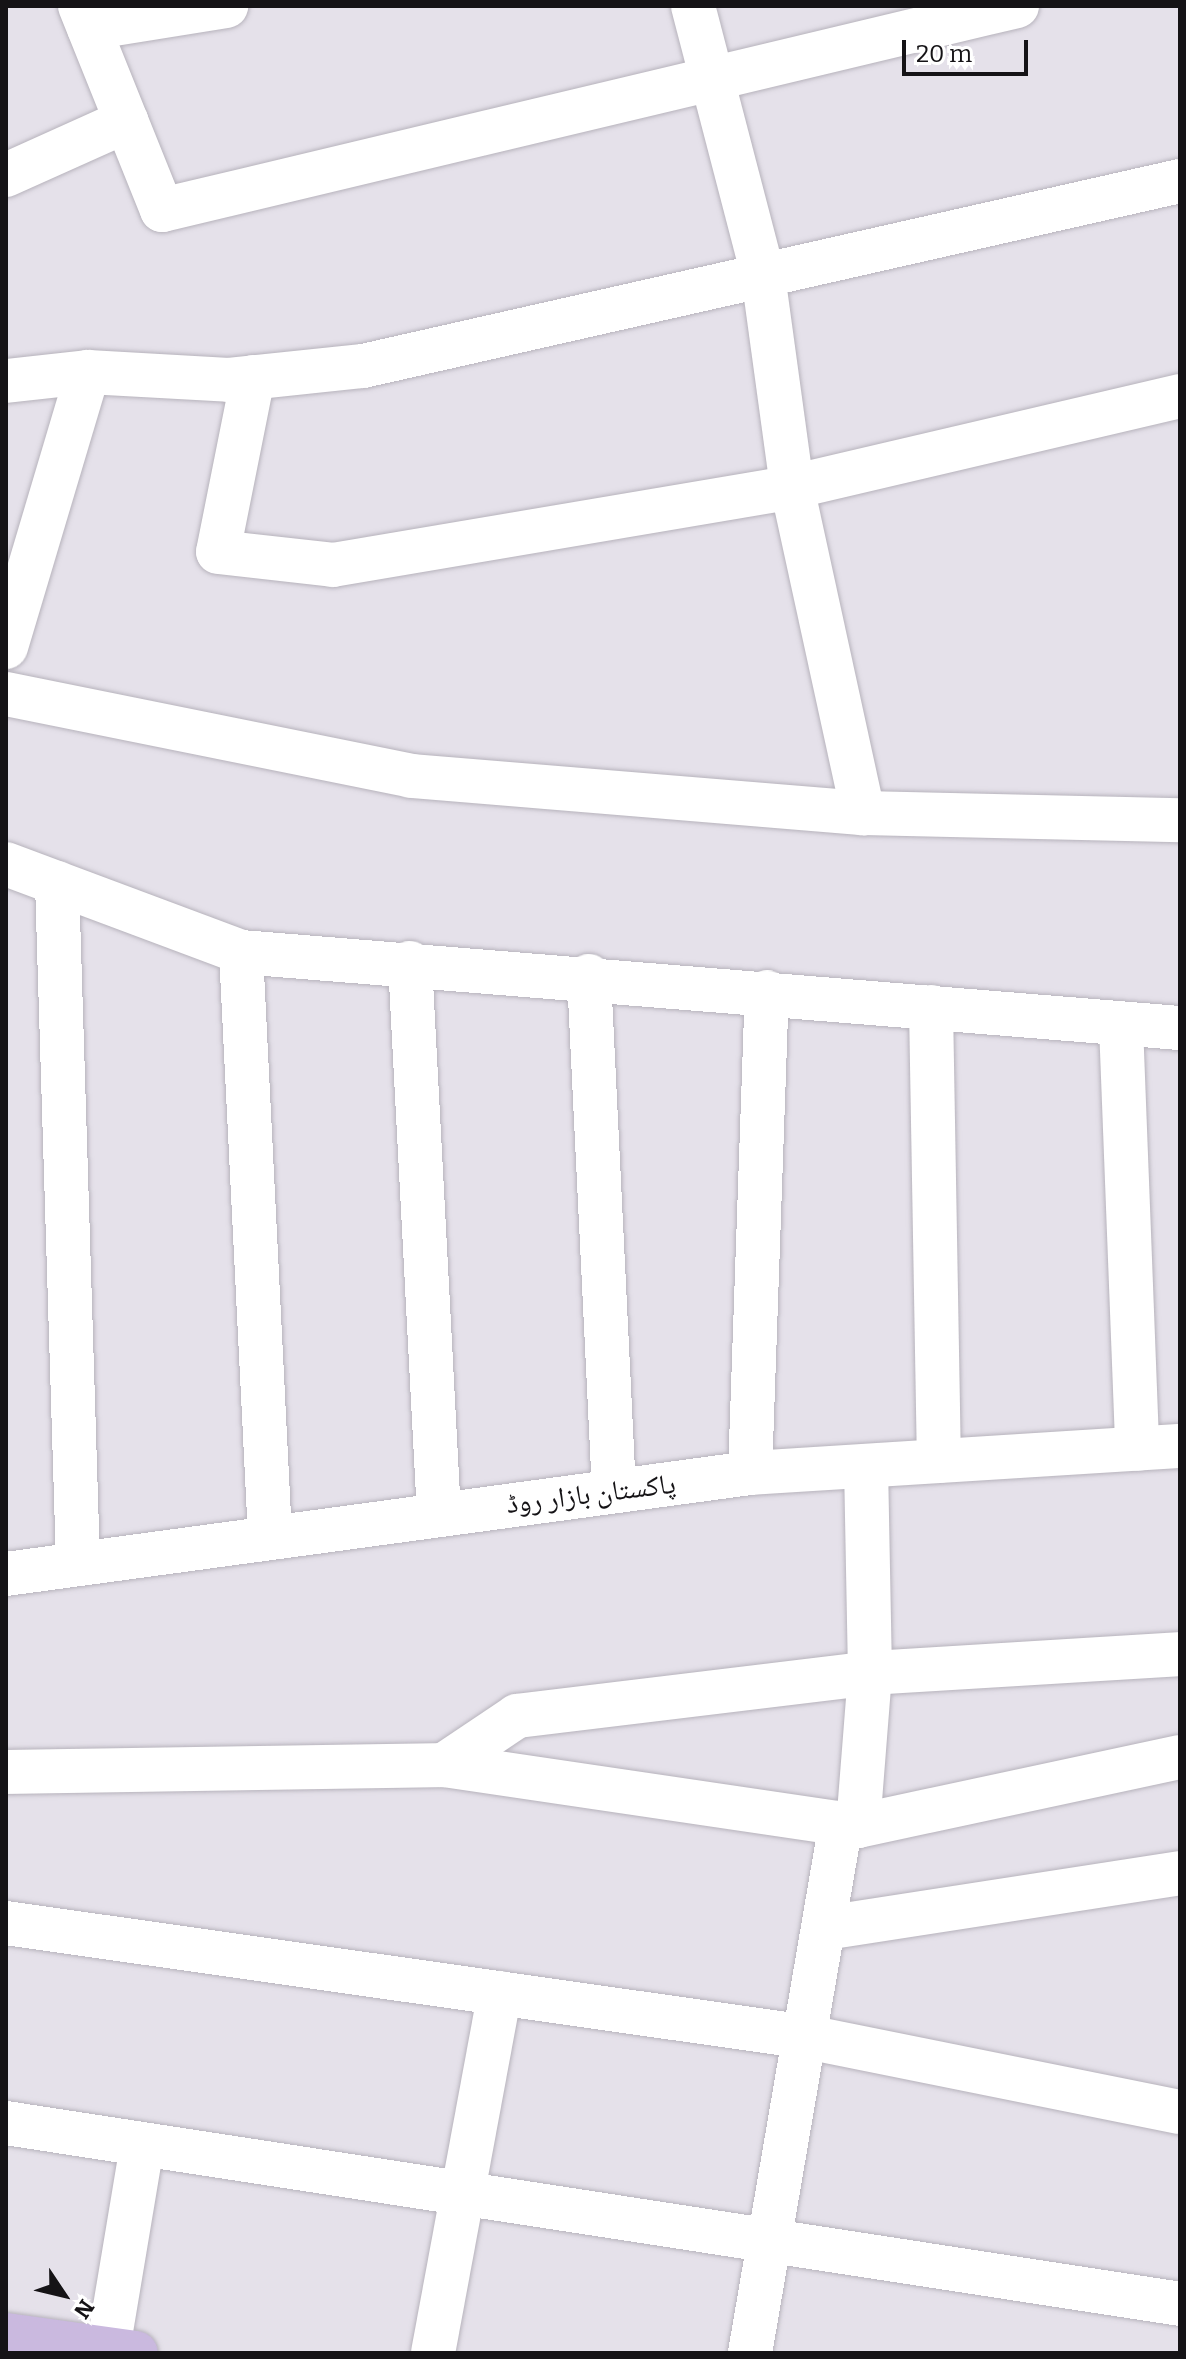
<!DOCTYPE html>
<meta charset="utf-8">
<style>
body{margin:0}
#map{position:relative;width:1186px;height:2359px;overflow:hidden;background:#e5e1ea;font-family:Bitter,"Noto Naskh Arabic",serif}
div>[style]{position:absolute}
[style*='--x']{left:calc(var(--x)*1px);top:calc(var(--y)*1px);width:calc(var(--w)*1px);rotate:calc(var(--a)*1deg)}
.roads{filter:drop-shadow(0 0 2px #b7b3bc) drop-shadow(0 0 2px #b7b3bc)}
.minor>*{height:44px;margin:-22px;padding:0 22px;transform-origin:22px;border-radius:22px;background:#fff}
.major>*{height:44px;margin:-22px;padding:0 22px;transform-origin:22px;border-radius:22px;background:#cab9df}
span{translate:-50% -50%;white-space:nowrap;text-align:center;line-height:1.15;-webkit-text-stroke:6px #fff;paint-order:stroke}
.street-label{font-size:28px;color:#151316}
.frame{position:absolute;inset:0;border:8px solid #151316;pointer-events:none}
.north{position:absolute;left:24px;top:2255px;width:80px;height:80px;-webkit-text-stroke:6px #fff;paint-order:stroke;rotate:125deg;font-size:22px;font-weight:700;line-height:32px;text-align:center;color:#151316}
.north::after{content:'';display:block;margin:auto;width:28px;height:36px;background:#151316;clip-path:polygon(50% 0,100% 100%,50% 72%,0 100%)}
.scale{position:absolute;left:902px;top:40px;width:126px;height:36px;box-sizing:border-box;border:4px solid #151316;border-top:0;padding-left:10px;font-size:24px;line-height:28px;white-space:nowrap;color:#151316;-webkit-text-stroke:6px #fff;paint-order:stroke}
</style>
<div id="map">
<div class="roads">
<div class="minor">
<div style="--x:80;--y:6;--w:220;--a:68.1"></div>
<div style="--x:162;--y:210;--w:879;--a:-13.42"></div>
<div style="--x:693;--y:6;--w:278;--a:75.4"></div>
<div style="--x:763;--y:275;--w:214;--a:82.2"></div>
<div style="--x:792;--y:487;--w:334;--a:77.7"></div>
<div style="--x:89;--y:28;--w:139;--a:-9.1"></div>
<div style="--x:6;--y:175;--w:132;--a:-24.2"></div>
<div style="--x:253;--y:377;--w:178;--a:101.3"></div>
<div style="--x:218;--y:552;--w:116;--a:6.4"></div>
<div style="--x:333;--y:565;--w:466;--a:-9.6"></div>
<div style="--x:792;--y:487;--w:399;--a:-13.2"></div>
<div style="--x:6;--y:381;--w:82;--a:-6.3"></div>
<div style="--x:88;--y:372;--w:141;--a:3.2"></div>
<div style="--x:229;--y:380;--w:135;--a:-6"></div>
<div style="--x:363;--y:366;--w:838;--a:-12.76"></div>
<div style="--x:6;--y:647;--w:287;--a:-73.4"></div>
<div style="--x:6;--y:694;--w:413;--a:11.4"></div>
<div style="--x:411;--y:776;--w:454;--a:4.7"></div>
<div style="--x:863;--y:813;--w:317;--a:1.3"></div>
<div style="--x:6;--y:864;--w:251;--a:20.5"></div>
<div style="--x:241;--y:952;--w:942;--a:4.63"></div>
<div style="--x:57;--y:883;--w:678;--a:88.23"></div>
<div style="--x:241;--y:952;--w:585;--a:87.16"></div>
<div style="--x:410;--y:963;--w:552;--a:86.99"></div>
<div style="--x:589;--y:976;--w:516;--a:87.22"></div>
<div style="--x:931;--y:1007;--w:454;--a:89"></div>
<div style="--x:1121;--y:1025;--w:424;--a:87.8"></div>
<div style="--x:750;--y:1473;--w:481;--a:-88"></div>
<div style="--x:6;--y:1574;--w:751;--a:-7.73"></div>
<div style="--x:750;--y:1473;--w:431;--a:-3.6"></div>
<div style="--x:444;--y:1765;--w:88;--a:-33.9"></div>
<div style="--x:517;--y:1716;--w:356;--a:-6.9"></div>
<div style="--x:870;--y:1673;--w:311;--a:-3.5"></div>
<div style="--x:6;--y:1772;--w:438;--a:-0.9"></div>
<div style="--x:444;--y:1765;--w:418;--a:8.4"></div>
<div style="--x:858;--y:1826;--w:329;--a:-12.1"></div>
<div style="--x:858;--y:1826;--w:153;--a:-85.5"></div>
<div style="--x:870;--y:1673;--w:207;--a:-91.1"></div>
<div style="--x:6;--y:1923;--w:809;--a:8.1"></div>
<div style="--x:807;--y:2037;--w:380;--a:11.4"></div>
<div style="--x:826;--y:1928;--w:358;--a:-8.8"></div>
<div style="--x:6;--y:2123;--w:1188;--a:8.76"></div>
<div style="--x:108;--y:2349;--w:207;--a:-80.5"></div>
<div style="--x:433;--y:2353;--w:366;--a:-79.5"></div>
<div style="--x:750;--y:2353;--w:538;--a:-80.26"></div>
</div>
<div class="major">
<div style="--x:6;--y:2335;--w:131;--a:7.9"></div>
</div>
</div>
<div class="street-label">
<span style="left:591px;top:1494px;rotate:-7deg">پاکستان بازار روڈ</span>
</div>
<div class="frame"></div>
<div class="north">N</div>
<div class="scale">20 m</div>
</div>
